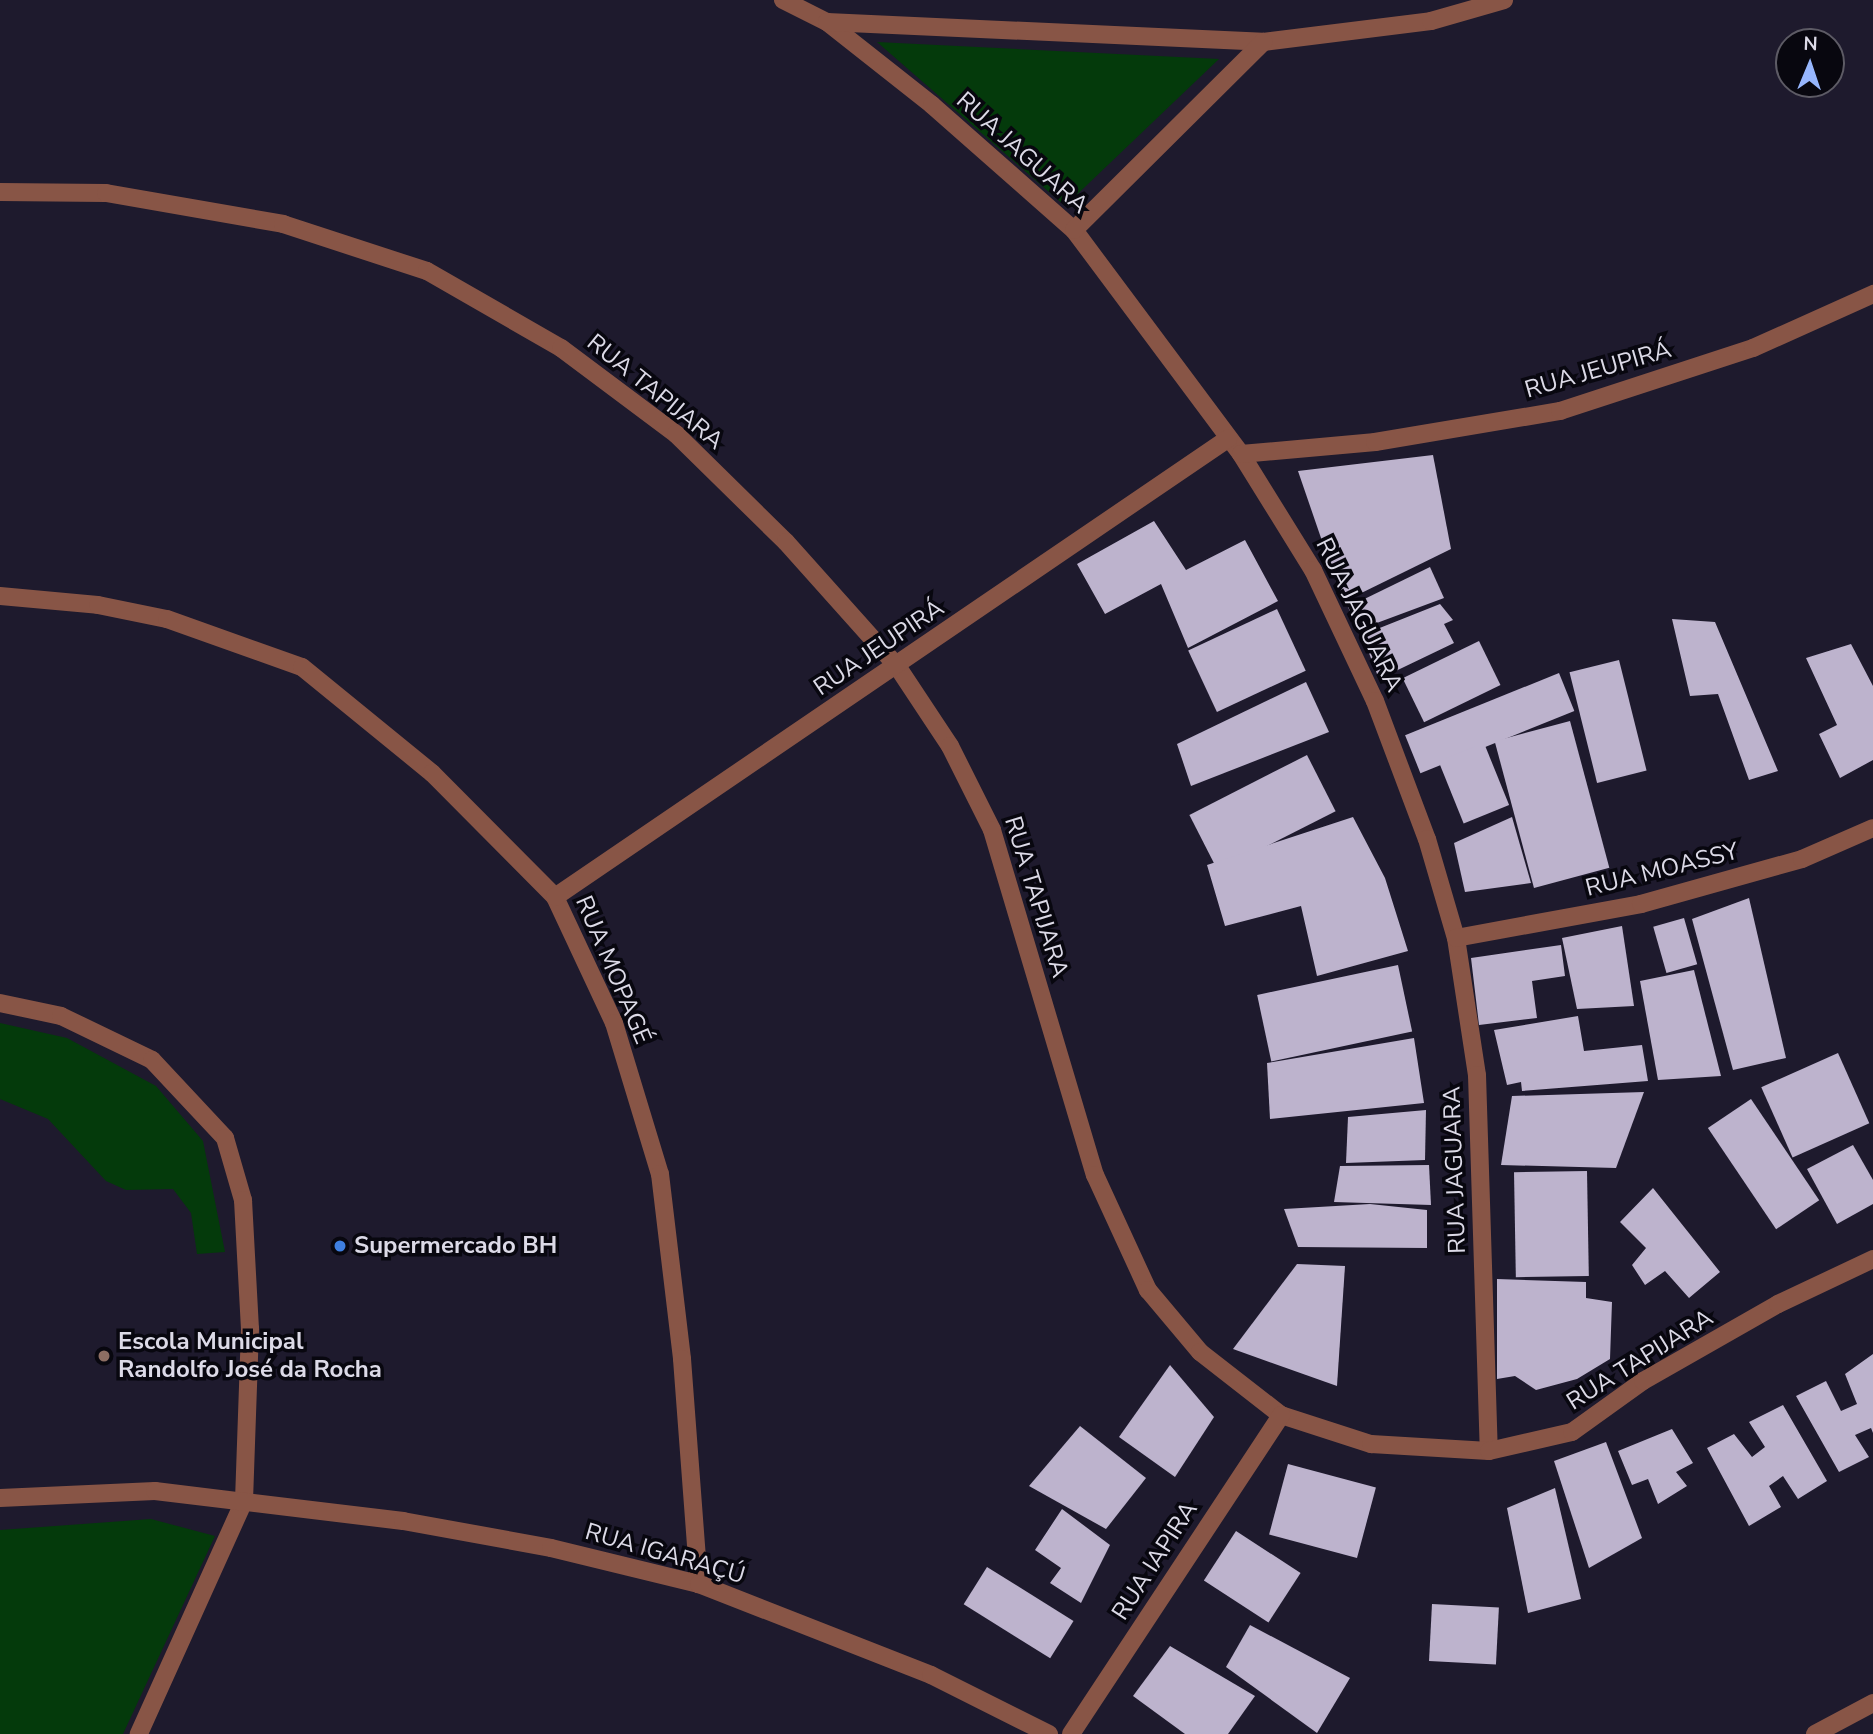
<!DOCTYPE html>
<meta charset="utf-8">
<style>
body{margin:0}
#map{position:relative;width:1873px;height:1734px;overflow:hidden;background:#1e1a2d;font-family:"Nunito Sans",sans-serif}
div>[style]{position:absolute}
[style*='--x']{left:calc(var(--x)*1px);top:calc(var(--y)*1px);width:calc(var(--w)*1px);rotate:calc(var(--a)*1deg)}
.green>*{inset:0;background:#043a0b}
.building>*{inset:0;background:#bdb3cd;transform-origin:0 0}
.minor>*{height:18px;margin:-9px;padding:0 9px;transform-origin:9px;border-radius:9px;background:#885546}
.dots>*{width:19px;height:19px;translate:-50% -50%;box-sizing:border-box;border:4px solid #08070f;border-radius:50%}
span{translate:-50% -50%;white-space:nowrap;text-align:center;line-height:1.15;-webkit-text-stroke:7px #08070f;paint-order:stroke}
.street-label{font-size:24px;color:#dcdae7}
.poi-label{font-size:24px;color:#dcdae7;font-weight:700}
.left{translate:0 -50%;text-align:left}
.north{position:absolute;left:1775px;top:28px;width:70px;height:70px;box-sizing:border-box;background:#08070f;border:2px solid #5d5b65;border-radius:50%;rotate:2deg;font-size:19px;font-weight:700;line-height:28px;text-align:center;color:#dcdae7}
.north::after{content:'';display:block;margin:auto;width:24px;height:32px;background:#97b6fd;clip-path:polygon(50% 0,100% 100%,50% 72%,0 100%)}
</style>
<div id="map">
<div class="green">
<div style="clip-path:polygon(877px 42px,1219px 59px,1065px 206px)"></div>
<div style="clip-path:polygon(0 1023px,67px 1038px,156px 1086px,203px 1141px,225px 1252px,197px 1254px,191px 1213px,173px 1189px,126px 1190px,106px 1181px,48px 1119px,0 1099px)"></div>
<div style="clip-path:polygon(151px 1519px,215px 1536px,123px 1734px,0 1734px,0 1530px)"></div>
</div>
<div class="building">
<div style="clip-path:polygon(1433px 455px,1451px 549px,1343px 602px,1298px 471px)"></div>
<div style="clip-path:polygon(1154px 521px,1186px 570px,1245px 540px,1278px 601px,1188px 648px,1161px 584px,1105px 614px,1077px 564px)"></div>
<div style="clip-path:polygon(1430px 567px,1444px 598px,1358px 630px,1348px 607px)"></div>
<div style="clip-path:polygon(1440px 604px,1453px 620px,1444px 624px,1454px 643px,1379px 679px,1362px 635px)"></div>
<div style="left:1277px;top:609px;width:68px;height:98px;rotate:65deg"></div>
<div style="clip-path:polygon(1672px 619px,1715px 622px,1778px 771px,1749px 780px,1718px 694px,1690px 696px)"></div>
<div style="left:1479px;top:641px;width:49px;height:85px;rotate:64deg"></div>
<div style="clip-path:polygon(1851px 644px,1873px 686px,1873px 760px,1840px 778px,1819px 734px,1837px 725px,1806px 658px)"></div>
<div style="left:1619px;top:660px;width:114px;height:51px;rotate:76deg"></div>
<div style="left:1559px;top:673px;width:41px;height:166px;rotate:68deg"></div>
<div style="clip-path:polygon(1306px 682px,1329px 732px,1191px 786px,1177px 744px)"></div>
<div style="left:1570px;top:721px;width:152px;height:78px;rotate:75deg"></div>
<div style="left:1484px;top:743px;width:67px;height:49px;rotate:68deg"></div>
<div style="left:1307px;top:755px;width:63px;height:132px;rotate:63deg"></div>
<div style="clip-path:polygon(1353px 817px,1385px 878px,1408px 951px,1317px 976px,1301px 906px,1225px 926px,1207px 865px)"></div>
<div style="clip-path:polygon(1512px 817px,1531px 883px,1465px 892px,1454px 843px)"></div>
<div style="clip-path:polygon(1749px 898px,1786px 1058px,1733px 1070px,1692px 919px)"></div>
<div style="left:1684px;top:918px;width:48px;height:32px;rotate:74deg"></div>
<div style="clip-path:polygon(1622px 926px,1634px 1006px,1577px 1009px,1562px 938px)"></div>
<div style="clip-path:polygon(1561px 945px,1565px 976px,1532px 981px,1537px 1018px,1479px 1025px,1471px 958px)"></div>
<div style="left:1398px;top:965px;width:68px;height:144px;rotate:78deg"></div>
<div style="clip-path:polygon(1694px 970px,1721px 1076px,1658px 1080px,1640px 981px)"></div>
<div style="clip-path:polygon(1578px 1016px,1584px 1051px,1642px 1045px,1648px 1081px,1522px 1091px,1521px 1082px,1507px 1085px,1494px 1030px)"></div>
<div style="clip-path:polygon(1414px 1038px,1424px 1103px,1270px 1119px,1267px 1063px)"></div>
<div style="left:1838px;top:1053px;width:77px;height:84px;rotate:66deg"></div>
<div style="clip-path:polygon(1644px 1092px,1616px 1168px,1501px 1165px,1512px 1096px)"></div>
<div style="left:1751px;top:1099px;width:122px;height:52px;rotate:56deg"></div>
<div style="clip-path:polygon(1426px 1110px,1425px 1160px,1346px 1163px,1348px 1117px)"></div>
<div style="clip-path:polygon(1853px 1145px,1873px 1180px,1873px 1204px,1837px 1224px,1807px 1169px)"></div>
<div style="clip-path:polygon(1429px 1165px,1431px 1205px,1334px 1202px,1340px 1166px)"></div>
<div style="left:1587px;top:1171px;width:105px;height:73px;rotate:89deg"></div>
<div style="clip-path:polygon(1653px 1188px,1720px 1272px,1689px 1298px,1665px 1271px,1645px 1285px,1632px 1265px,1646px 1248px,1620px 1222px)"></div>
<div style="clip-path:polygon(1370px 1204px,1427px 1210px,1427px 1248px,1298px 1247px,1284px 1209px)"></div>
<div style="clip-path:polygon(1297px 1264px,1345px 1266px,1337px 1386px,1233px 1349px)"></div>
<div style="clip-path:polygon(1497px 1279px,1586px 1282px,1586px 1298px,1612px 1302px,1610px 1359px,1577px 1379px,1536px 1390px,1515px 1376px,1497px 1379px)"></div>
<div style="clip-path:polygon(1873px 1354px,1873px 1433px,1871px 1428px,1855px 1435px,1869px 1457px,1839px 1472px,1796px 1396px,1826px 1381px,1841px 1411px,1857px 1404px,1845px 1374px)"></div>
<div style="clip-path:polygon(1170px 1365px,1214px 1417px,1175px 1477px,1119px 1437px)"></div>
<div style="clip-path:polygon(1783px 1405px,1827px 1481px,1798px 1499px,1783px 1476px,1769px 1486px,1781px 1507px,1749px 1526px,1707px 1448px,1734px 1434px,1752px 1457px,1765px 1447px,1749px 1422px)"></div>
<div style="clip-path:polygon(1080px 1426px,1146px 1478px,1106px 1529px,1029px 1486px)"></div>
<div style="clip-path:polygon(1672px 1429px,1693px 1463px,1676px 1472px,1687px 1486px,1658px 1504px,1648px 1479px,1632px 1485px,1618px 1451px)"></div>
<div style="clip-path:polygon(1606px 1442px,1642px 1538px,1589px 1568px,1554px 1461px)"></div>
<div style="left:1288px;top:1464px;width:91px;height:73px;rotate:15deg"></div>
<div style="clip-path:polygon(1555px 1488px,1581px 1599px,1528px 1613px,1507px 1508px)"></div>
<div style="clip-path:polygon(1062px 1509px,1110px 1545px,1081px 1603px,1050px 1583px,1061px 1568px,1035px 1550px)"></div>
<div style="left:1236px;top:1531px;width:77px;height:59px;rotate:33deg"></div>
<div style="left:987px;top:1567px;width:102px;height:44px;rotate:32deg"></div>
<div style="left:1432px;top:1604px;width:67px;height:57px;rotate:3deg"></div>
<div style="clip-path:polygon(1250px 1625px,1350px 1678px,1317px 1733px,1226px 1667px)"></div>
<div style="clip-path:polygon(1170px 1646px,1255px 1696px,1228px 1734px,1185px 1734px,1133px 1696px)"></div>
</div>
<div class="minor">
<div style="--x:783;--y:0;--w:49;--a:26.6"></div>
<div style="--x:827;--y:22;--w:134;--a:38.3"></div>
<div style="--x:932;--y:105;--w:189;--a:41.4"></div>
<div style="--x:1074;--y:230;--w:279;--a:53.3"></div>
<div style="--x:1241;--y:454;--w:137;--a:58.2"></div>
<div style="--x:1313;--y:570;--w:145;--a:64.7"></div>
<div style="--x:1375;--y:701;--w:147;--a:69.4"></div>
<div style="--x:1427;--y:839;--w:103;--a:73.7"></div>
<div style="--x:1456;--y:938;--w:139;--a:81.3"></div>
<div style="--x:1477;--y:1075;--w:376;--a:88.2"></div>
<div style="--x:827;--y:22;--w:436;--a:2.6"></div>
<div style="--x:1263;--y:42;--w:169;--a:-7.1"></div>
<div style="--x:1431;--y:21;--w:76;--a:-16"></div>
<div style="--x:0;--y:192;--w:106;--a:0.5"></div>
<div style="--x:106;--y:193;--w:180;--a:9.9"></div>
<div style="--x:283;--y:224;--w:151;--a:18.1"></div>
<div style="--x:427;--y:271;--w:155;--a:29.9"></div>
<div style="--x:561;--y:348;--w:144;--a:36.8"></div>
<div style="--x:676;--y:434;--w:154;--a:44.5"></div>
<div style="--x:786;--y:542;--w:166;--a:48.2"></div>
<div style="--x:897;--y:666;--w:96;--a:56.5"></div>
<div style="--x:950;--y:746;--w:94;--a:63.4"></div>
<div style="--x:992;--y:830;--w:360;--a:73.4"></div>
<div style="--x:1095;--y:1175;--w:127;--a:65.3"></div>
<div style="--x:1148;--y:1290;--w:81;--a:50"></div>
<div style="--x:1200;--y:1352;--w:103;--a:37.9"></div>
<div style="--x:1281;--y:1415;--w:95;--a:17.9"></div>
<div style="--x:1371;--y:1444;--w:118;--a:3.4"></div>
<div style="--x:1489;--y:1451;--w:85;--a:-12.9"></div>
<div style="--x:1572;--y:1432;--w:87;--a:-35.7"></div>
<div style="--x:1643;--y:1381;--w:155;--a:-29.7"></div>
<div style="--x:1778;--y:1304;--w:105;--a:-25.3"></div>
<div style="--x:1074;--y:230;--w:267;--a:-44.8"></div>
<div style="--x:1241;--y:454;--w:135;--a:-5.1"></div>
<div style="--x:1375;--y:442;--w:188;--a:-9.5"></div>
<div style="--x:1560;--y:411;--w:203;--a:-18.1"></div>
<div style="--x:1753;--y:348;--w:132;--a:-24.2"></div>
<div style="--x:0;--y:596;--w:98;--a:5.2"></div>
<div style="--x:98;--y:605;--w:70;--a:11.5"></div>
<div style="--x:167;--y:619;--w:143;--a:19.6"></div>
<div style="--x:302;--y:667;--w:168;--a:39.2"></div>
<div style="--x:432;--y:773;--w:175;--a:45.2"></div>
<div style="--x:555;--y:897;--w:139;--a:64.9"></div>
<div style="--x:614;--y:1023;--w:158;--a:73.1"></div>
<div style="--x:660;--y:1174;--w:186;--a:83.2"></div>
<div style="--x:682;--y:1359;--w:226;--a:85.7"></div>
<div style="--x:555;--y:897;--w:815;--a:-34.26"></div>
<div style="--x:1456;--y:938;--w:188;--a:-10.4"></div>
<div style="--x:1641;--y:904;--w:167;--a:-15.6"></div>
<div style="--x:1802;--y:859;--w:77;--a:-23.6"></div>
<div style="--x:0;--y:1003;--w:62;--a:12"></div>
<div style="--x:61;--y:1016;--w:101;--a:25.8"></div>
<div style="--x:152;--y:1060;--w:107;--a:46.9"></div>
<div style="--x:225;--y:1138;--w:65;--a:73.8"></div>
<div style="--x:243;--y:1200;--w:129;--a:86.9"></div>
<div style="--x:250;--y:1329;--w:172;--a:92"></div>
<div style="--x:244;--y:1501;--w:256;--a:114.3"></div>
<div style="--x:0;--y:1498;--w:155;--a:-2.6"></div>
<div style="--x:155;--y:1491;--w:250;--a:6.9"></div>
<div style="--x:403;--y:1521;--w:150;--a:10.3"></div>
<div style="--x:551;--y:1548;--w:152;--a:13.7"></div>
<div style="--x:699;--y:1584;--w:249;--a:21.4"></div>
<div style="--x:931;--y:1675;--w:132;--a:26.6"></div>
<div style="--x:1071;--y:1734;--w:382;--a:-56.6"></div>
<div style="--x:1815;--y:1734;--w:66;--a:-28.1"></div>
</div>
<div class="dots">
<div style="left:340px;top:1246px;background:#3f7fe0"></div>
<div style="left:104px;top:1356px;background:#8d6e63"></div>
</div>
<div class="street-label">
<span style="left:1022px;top:153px;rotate:42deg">RUA JAGUARA</span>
<span style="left:1598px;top:370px;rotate:-16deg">RUA JEUPIRÁ</span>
<span style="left:655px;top:392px;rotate:39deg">RUA TAPIJARA</span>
<span style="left:1359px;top:615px;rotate:64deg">RUA JAGUARA</span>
<span style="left:879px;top:648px;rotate:-34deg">RUA JEUPIRÁ</span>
<span style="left:1662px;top:870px;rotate:-14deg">RUA MOASSY</span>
<span style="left:1036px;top:897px;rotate:73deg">RUA TAPIJARA</span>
<span style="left:613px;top:970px;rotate:67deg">RUA MOPAGÉ</span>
<span style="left:1455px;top:1170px;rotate:-92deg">RUA JAGUARA</span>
<span style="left:1640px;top:1360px;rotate:-32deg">RUA TAPIJARA</span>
<span style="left:665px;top:1554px;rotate:16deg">RUA IGARAÇÚ</span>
<span style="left:1155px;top:1561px;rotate:-57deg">RUA IAPIRA</span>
</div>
<div class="poi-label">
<span class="left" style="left:354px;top:1246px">Supermercado BH</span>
<span class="left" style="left:118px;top:1356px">Escola Municipal<br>Randolfo José da Rocha</span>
</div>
<div class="north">N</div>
</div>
